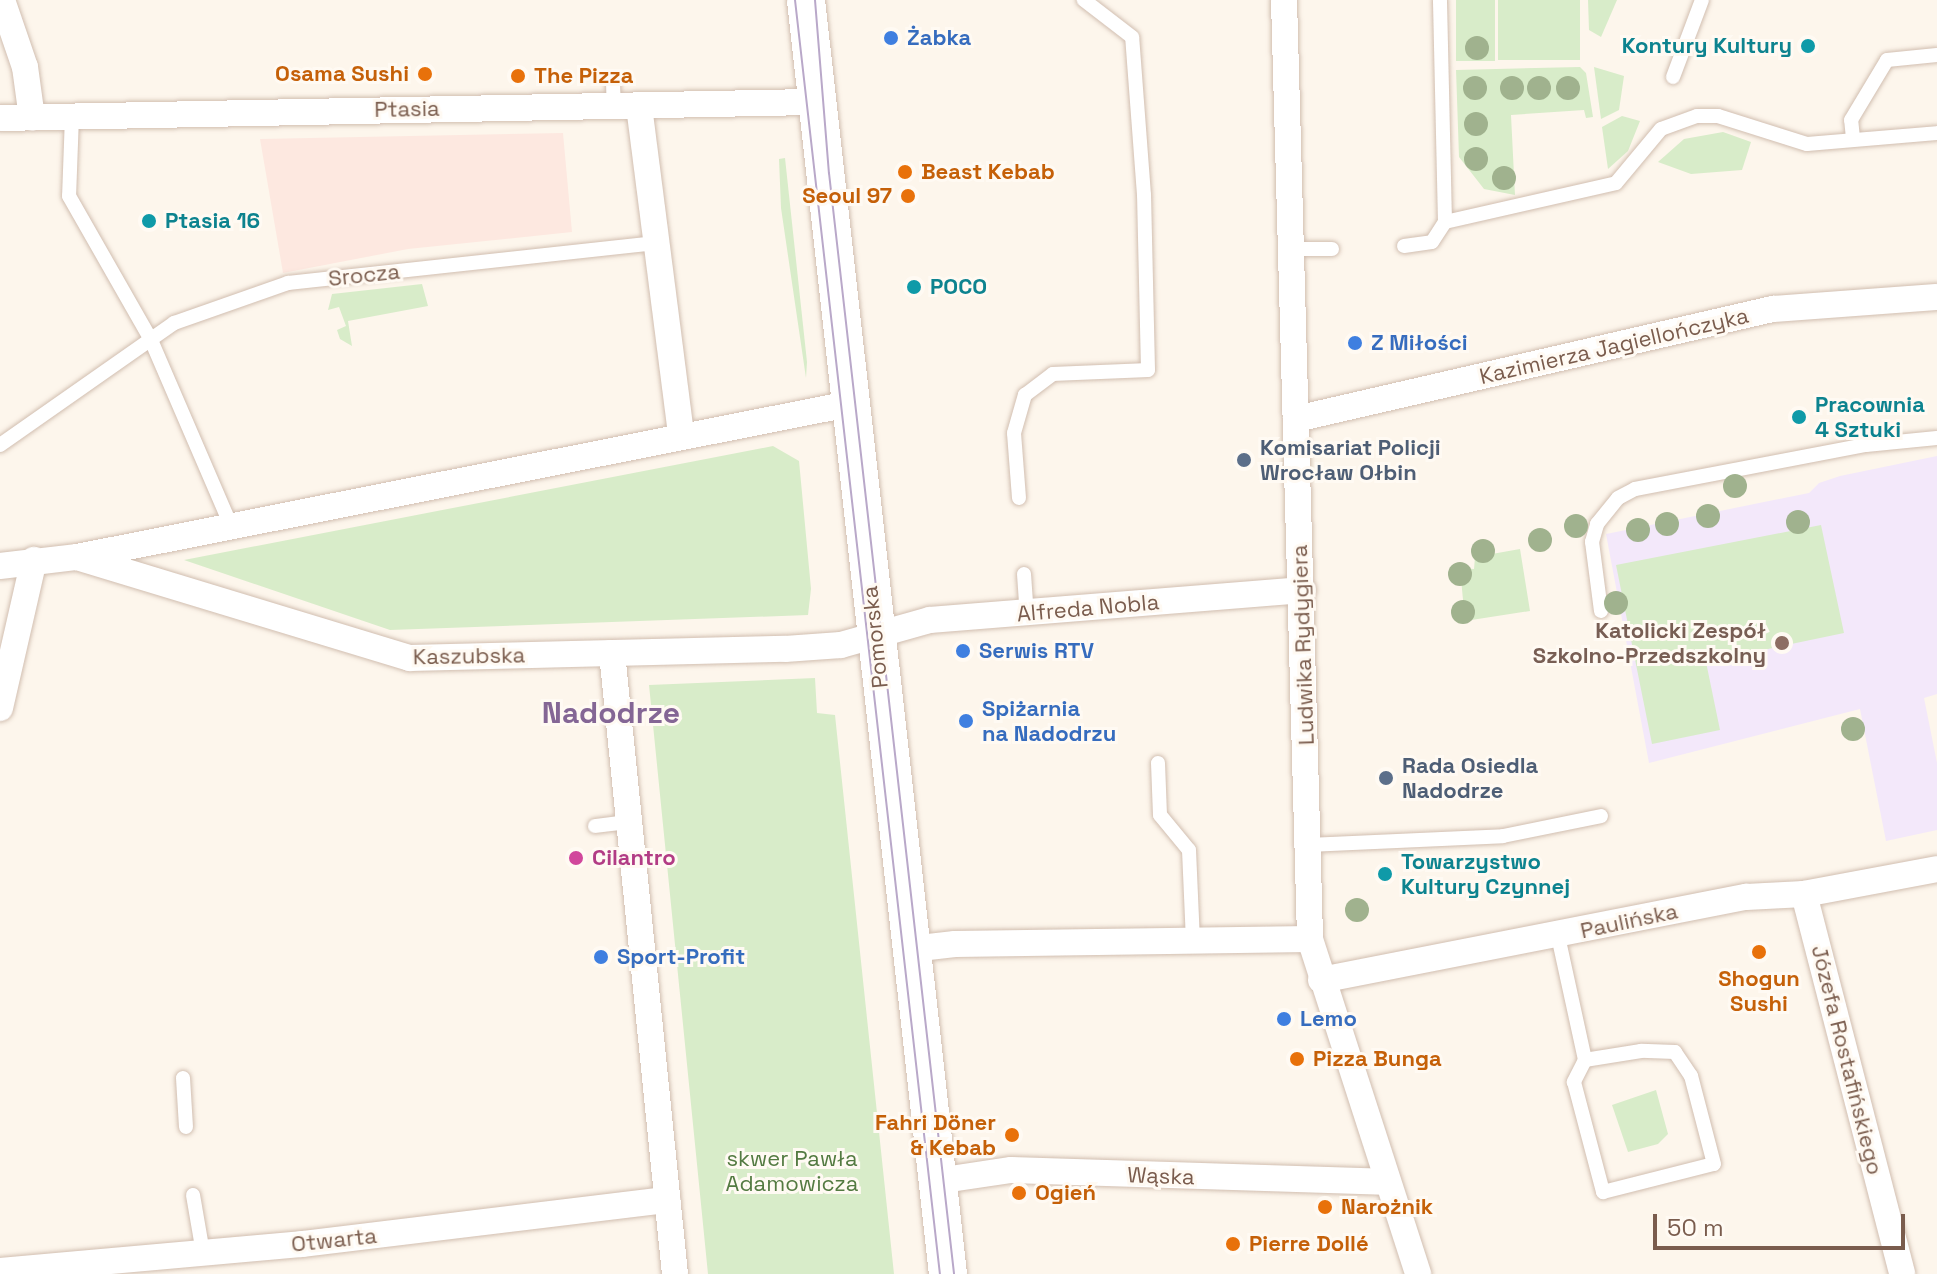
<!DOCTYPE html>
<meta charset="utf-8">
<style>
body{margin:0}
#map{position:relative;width:1937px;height:1274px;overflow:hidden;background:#fdf6ec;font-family:"Space Grotesk",sans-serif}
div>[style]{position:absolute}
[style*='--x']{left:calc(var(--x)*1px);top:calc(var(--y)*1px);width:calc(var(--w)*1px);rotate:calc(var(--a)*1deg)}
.commercial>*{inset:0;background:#fde8e0}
.education>*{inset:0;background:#f3e8fa}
.green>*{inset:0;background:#d8ecc9;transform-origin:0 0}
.roads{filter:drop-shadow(0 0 2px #d1beb0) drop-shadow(0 0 2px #d1beb0)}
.lane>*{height:14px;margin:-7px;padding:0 7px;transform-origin:7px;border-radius:7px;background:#fff}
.street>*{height:26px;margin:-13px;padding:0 13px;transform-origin:13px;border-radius:13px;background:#fff}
.secondary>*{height:38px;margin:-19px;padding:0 19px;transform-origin:19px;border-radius:19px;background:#fff}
.tram>*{height:2px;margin:-1px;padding:0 1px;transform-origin:1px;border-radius:1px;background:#b9a8c9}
.trees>*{width:24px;height:24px;margin:-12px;border-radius:50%;background:#a0b28e}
.dots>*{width:22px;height:22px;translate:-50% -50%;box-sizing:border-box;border:4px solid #fffaf3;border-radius:50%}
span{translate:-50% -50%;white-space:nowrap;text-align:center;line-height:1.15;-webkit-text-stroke:6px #fffaf3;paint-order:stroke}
.shop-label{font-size:22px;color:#366cbe;font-weight:700}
.left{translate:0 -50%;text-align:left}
.culture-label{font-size:22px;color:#0d838f;font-weight:700}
.right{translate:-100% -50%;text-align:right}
.food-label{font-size:22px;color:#c56008;font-weight:700}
.street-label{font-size:22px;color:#7a5c4d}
.service-label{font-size:22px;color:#4e5e75;font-weight:700}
.education-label{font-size:22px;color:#785e54;font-weight:700}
.hotel-label{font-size:22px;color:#b23c85;font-weight:700}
.park-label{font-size:22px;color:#537a41}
.district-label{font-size:30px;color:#846695;font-weight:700}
.scale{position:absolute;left:1653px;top:1214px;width:252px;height:36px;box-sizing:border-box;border:4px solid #7a5c4d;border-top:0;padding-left:10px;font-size:24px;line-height:28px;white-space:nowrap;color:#7a5c4d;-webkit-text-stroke:6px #fffaf3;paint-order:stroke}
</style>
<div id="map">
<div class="commercial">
<div style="clip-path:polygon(563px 133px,572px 232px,408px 249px,283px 273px,260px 139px)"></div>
</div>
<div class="education">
<div style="clip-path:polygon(1937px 456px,1937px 694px,1924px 698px,1937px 763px,1937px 830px,1886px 841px,1860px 709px,1649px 763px,1606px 534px,1809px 493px,1819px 483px,1840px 476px)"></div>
</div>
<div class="green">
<div style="left:1456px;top:0;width:39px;height:61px"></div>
<div style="left:1498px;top:0;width:82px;height:60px"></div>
<div style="clip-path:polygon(1588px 0,1617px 0,1601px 37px,1589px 30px)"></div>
<div style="clip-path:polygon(1580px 67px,1586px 73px,1593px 117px,1586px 118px,1584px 110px,1511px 115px,1515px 195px,1484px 189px,1459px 157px,1456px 70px)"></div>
<div style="clip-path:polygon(1594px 67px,1624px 76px,1619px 110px,1601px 119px)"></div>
<div style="clip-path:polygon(1622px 116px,1640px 121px,1628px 151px,1608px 169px,1602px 127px)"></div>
<div style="clip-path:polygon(1723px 132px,1751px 142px,1742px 170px,1691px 174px,1658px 162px,1684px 139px)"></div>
<div style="clip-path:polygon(785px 158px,807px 362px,806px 378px,781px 208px,779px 159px)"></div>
<div style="clip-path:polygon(422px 284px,428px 306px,348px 321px,352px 346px,340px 339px,337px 330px,346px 326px,339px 307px,328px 310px,332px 294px)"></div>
<div style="clip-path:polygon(773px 446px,799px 461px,811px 589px,808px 615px,390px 630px,184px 560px)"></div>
<div style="clip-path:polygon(1821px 525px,1844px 633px,1706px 662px,1720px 730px,1652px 744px,1616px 565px)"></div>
<div style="clip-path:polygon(1520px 549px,1530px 611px,1465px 621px,1460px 568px,1474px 569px,1475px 557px)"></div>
<div style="clip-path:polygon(815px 678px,817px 713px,835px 715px,894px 1274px,708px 1274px,649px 685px)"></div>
<div style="clip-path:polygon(1656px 1090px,1668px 1134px,1658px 1144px,1628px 1152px,1612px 1105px)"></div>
</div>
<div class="roads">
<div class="lane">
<div style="--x:1673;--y:77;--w:82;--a:-69.4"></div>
<div style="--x:613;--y:83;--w:24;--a:88"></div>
<div style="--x:72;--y:116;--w:80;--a:92.1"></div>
<div style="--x:69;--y:196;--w:166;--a:60.3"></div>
<div style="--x:151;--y:340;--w:199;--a:66.7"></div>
<div style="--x:1853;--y:138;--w:18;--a:-96"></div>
<div style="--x:1851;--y:120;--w:70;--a:-59"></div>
<div style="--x:1887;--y:60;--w:50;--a:-5.7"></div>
<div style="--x:1445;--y:222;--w:175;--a:-12.8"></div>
<div style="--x:1616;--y:183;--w:70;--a:-50.2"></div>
<div style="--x:1661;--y:129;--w:38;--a:-20"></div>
<div style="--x:1697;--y:116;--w:21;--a:0"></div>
<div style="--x:1718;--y:116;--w:93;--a:17.5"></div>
<div style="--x:1807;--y:144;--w:130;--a:-4.8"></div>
<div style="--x:1404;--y:246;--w:28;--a:-8"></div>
<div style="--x:1432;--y:242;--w:24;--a:-57"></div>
<div style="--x:1445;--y:222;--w:222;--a:-91.3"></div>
<div style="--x:1293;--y:249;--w:39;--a:0"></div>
<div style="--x:0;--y:445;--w:213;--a:-35"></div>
<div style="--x:174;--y:323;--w:121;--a:-19.3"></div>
<div style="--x:288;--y:283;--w:370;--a:-6.2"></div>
<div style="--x:1019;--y:498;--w:65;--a:-94.4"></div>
<div style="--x:1014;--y:433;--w:40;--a:-74"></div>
<div style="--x:1025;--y:395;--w:35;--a:-37"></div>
<div style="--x:1053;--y:374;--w:95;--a:-2.4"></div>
<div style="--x:1148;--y:370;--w:175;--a:-91.3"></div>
<div style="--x:1144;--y:195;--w:158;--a:-94.3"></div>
<div style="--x:1132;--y:37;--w:61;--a:-142.4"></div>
<div style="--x:1024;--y:574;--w:39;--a:86"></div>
<div style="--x:1601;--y:611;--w:70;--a:-97.4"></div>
<div style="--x:1592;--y:542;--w:19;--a:-74"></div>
<div style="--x:1597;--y:524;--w:33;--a:-51"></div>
<div style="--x:1618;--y:498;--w:19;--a:-28"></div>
<div style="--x:1635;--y:489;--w:235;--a:-10.8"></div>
<div style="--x:1866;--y:445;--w:71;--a:-5.6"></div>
<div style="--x:1158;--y:763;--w:52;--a:87.8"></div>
<div style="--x:1160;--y:815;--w:45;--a:50.4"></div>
<div style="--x:1189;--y:850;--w:92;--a:87.5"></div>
<div style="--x:595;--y:826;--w:34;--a:-7"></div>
<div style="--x:1308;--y:845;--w:195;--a:-2.6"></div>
<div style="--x:1503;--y:836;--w:100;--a:-11.5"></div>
<div style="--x:1558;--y:936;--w:127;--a:77.7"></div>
<div style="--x:1585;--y:1060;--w:25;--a:117"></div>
<div style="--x:1574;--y:1082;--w:114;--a:75.2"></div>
<div style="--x:1603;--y:1192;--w:114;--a:-14.2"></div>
<div style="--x:1714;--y:1164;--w:91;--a:-104.6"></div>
<div style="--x:1691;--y:1076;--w:29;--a:-124"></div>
<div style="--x:1675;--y:1052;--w:34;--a:-178"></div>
<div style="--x:1641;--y:1051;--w:57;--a:170.9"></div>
<div style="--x:183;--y:1078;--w:49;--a:86.5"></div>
<div style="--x:193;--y:1195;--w:59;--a:80.2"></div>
</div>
<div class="street">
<div style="--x:2;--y:0;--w:71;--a:71.1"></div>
<div style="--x:25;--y:67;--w:51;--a:82.2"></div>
<div style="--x:1284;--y:0;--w:939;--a:88.41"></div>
<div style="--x:1310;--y:939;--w:352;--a:72.1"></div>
<div style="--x:639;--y:106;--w:333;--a:82.7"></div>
<div style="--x:0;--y:118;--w:814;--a:-1.13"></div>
<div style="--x:1296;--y:419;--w:490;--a:-13"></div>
<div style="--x:1773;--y:309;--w:164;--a:-4.2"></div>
<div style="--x:77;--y:557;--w:348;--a:16.9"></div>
<div style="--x:410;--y:658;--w:375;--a:-1.4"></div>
<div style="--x:785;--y:649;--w:56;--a:-4.1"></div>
<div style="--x:841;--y:645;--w:92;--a:-15.7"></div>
<div style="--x:930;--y:620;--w:374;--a:-4.6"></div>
<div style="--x:0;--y:566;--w:78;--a:-6.7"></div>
<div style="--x:77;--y:557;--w:787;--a:-11.21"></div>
<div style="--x:612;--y:653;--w:624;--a:84.21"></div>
<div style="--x:0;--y:708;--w:152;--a:-77.1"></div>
<div style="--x:1804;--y:894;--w:392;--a:75.5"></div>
<div style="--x:911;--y:949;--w:44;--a:-6.5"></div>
<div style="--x:955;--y:944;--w:355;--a:-0.8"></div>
<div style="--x:1321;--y:980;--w:433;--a:-11.1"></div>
<div style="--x:1746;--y:897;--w:58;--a:-3"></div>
<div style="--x:1804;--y:894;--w:135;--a:-10.6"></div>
<div style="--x:937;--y:1181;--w:75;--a:-8.5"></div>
<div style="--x:1011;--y:1170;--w:373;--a:1.8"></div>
<div style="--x:0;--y:1271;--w:303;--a:-5.1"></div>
<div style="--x:302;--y:1244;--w:368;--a:-6.9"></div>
</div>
<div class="secondary">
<div style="--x:806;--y:0;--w:1282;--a:83.64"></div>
</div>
</div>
<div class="tram">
<div style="--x:795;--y:0;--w:1282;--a:83.51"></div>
<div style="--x:815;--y:0;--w:174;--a:85.4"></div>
<div style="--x:829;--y:173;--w:1108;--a:83.52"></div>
</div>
<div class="trees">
<div style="left:1477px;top:48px"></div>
<div style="left:1475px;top:88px"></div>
<div style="left:1512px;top:88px"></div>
<div style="left:1539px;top:88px"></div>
<div style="left:1568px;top:88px"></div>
<div style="left:1476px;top:124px"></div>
<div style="left:1476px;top:159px"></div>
<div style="left:1504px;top:178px"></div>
<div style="left:1735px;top:486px"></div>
<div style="left:1708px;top:516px"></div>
<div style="left:1798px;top:522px"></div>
<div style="left:1667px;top:524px"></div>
<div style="left:1576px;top:526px"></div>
<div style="left:1638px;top:530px"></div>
<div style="left:1540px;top:540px"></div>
<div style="left:1483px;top:551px"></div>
<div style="left:1460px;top:574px"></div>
<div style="left:1616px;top:603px"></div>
<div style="left:1463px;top:612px"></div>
<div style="left:1853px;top:729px"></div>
<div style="left:1357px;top:910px"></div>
</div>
<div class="dots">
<div style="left:891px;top:38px;background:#3f7fe0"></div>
<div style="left:1808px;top:46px;background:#0f9aa8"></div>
<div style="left:425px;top:74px;background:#e8710a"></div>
<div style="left:518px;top:76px;background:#e8710a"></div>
<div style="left:905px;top:172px;background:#e8710a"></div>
<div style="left:908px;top:196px;background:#e8710a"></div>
<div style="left:149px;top:221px;background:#0f9aa8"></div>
<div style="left:914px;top:287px;background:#0f9aa8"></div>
<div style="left:1355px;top:343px;background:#3f7fe0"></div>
<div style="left:1799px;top:417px;background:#0f9aa8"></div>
<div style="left:1244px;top:460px;background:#5c6f8a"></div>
<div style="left:1782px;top:643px;background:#8d6e63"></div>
<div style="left:963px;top:651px;background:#3f7fe0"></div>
<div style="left:966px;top:721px;background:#3f7fe0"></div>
<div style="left:1386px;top:778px;background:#5c6f8a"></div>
<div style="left:576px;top:858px;background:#d1479c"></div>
<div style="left:1385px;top:874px;background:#0f9aa8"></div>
<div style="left:1759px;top:952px;background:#e8710a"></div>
<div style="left:601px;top:957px;background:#3f7fe0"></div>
<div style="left:1284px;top:1019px;background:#3f7fe0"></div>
<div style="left:1297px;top:1059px;background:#e8710a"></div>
<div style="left:1012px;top:1135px;background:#e8710a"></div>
<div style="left:1019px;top:1193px;background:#e8710a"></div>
<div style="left:1325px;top:1207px;background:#e8710a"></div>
<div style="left:1233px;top:1244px;background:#e8710a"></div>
</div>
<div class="shop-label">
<span class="left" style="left:907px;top:38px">Żabka</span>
<span class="left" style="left:1371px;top:343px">Z Miłości</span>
<span class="left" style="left:979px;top:651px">Serwis RTV</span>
<span class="left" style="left:982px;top:721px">Spiżarnia<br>na Nadodrzu</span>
<span class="left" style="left:617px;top:957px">Sport-Profit</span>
<span class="left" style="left:1300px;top:1019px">Lemo</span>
</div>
<div class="culture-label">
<span class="right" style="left:1792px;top:46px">Kontury Kultury</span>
<span class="left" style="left:165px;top:221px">Ptasia 16</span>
<span class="left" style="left:930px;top:287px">POCO</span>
<span class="left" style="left:1815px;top:417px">Pracownia<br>4 Sztuki</span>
<span class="left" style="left:1401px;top:874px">Towarzystwo<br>Kultury Czynnej</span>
</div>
<div class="food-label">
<span class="right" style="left:409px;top:74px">Osama Sushi</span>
<span class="left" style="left:534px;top:76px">The Pizza</span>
<span class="left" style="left:921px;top:172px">Beast Kebab</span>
<span class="right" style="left:892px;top:196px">Seoul 97</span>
<span style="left:1759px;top:991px">Shogun<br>Sushi</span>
<span class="left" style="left:1313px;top:1059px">Pizza Bunga</span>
<span class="right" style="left:996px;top:1135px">Fahri Döner<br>&amp; Kebab</span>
<span class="left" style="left:1035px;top:1193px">Ogień</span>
<span class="left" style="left:1341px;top:1207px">Narożnik</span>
<span class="left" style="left:1249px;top:1244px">Pierre Dollé</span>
</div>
<div class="street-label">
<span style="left:407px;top:109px;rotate:-1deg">Ptasia</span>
<span style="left:364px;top:275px;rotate:-6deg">Srocza</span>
<span style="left:1614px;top:346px;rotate:-13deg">Kazimierza Jagiellończyka</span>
<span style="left:1088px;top:608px;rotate:-5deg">Alfreda Nobla</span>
<span style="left:875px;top:637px;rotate:-96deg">Pomorska</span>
<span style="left:1303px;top:645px;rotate:-92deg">Ludwika Rydygiera</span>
<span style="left:469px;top:656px;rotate:-1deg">Kaszubska</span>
<span style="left:1629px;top:921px;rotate:-12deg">Paulińska</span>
<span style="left:1847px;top:1060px;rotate:76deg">Józefa Rostafińskiego</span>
<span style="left:1161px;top:1176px;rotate:2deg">Wąska</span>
<span style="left:334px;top:1240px;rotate:-6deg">Otwarta</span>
</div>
<div class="service-label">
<span class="left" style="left:1260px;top:460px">Komisariat Policji<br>Wrocław Ołbin</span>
<span class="left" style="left:1402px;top:778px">Rada Osiedla<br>Nadodrze</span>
</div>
<div class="education-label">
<span class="right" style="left:1766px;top:643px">Katolicki Zespół<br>Szkolno-Przedszkolny</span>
</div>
<div class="hotel-label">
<span class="left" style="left:592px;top:858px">Cilantro</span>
</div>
<div class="park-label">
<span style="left:792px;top:1171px">skwer Pawła<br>Adamowicza</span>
</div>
<div class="district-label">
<span style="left:611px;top:713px">Nadodrze</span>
</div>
<div class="scale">50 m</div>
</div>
